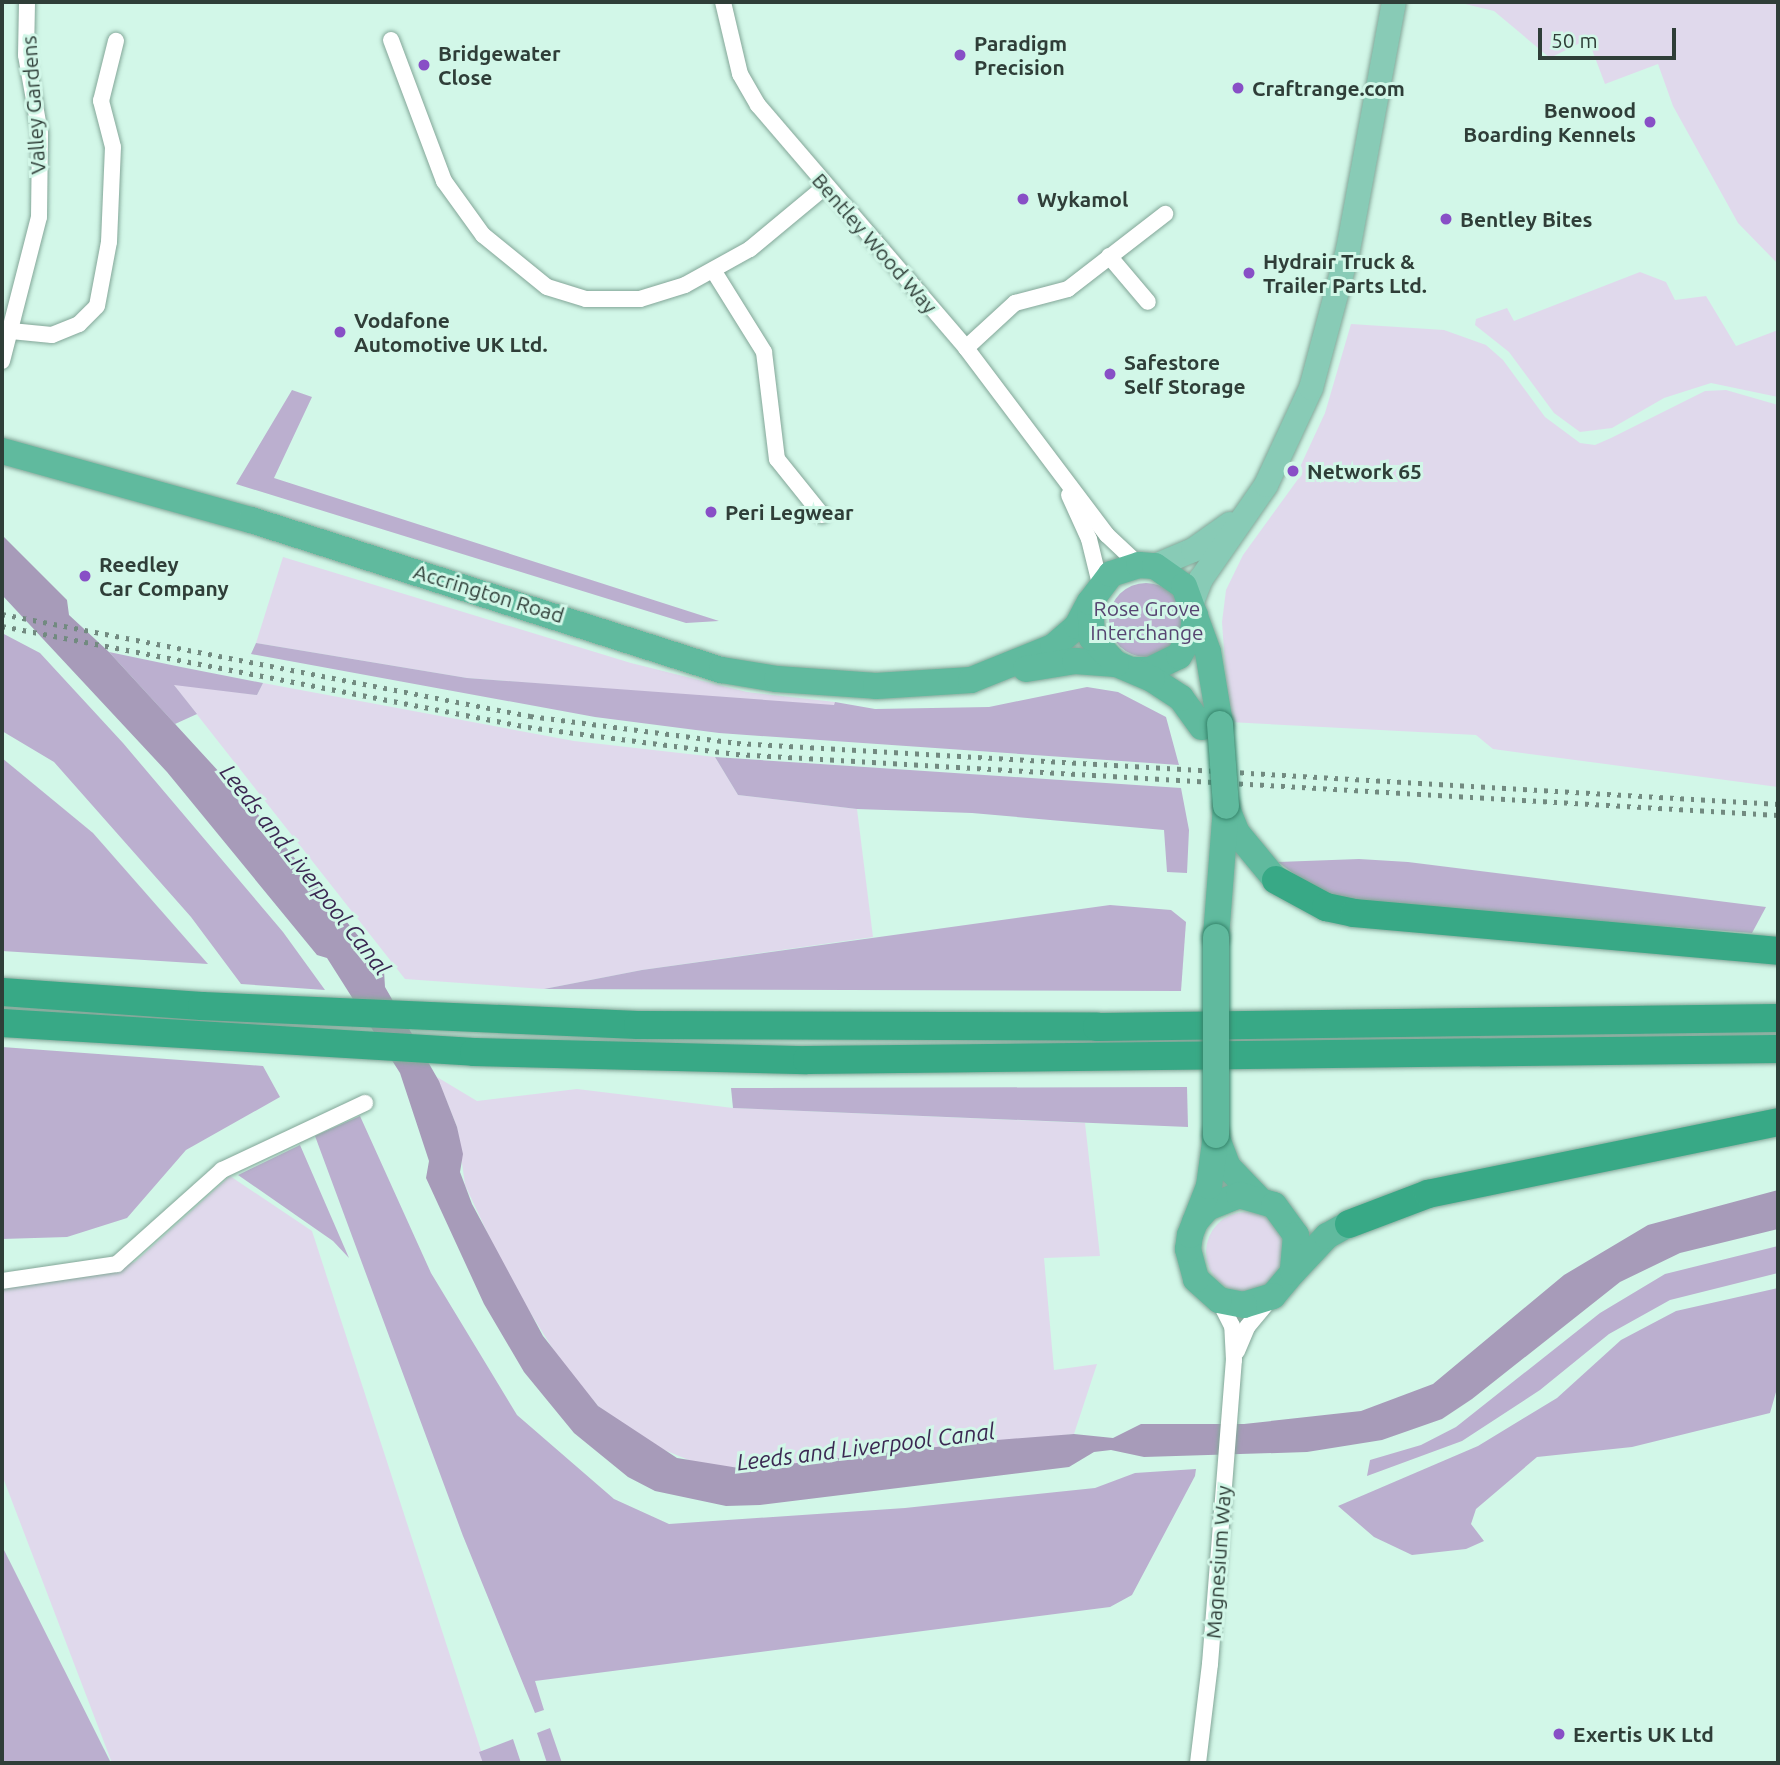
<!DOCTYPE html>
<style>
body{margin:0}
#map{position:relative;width:1780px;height:1765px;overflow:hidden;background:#d2f7e8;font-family:Ubuntu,sans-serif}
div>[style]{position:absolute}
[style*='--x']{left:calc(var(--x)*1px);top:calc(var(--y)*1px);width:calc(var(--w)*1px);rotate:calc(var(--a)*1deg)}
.green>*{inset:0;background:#e0d9ec}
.round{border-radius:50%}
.forest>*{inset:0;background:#bbafcf}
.water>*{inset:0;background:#a79bb9}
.roads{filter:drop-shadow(0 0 2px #83a698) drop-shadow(0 0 2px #83a698)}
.minor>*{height:16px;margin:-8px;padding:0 8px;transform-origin:8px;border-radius:8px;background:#fff}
.primary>*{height:24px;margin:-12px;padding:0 12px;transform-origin:12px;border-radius:12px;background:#88cbb6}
.trunk>*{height:26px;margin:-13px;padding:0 13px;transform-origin:13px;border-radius:13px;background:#60ba9e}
.motorway>*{height:28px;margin:-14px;padding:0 14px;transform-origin:14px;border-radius:14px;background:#38a986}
.rail>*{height:5px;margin-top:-2.5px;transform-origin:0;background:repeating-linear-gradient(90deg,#728a80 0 3.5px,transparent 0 10.5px)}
.bridges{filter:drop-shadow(0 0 2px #35846b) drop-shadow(0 0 2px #35846b)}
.trunk-bridge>*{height:26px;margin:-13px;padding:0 13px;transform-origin:13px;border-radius:13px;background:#60ba9e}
.dots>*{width:19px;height:19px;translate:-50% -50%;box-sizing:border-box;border:4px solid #d2f7e8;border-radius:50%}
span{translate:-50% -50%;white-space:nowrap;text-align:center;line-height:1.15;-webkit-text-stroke:6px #d2f7e8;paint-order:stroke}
.poi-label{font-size:21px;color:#2f3e38;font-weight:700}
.left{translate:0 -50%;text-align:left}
.right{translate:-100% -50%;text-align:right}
.street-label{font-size:21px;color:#2f3e38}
.park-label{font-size:21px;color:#574471}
.water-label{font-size:23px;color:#3b2852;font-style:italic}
.frame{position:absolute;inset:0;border:4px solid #2f3e38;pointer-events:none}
.scale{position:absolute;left:1538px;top:28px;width:138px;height:32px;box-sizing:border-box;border:4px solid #2f3e38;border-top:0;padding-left:9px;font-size:21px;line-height:24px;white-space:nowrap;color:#2f3e38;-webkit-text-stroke:5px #d2f7e8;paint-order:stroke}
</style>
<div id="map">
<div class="green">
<div style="clip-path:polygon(1457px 2px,1778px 2px,1778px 264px,1738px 223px,1673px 106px,1658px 64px,1605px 84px,1588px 39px,1550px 58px,1494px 11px)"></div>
<div style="clip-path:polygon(1640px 272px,1666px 282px,1675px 300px,1706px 296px,1736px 346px,1778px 330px,1778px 397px,1711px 383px,1664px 398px,1612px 428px,1580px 432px,1554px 413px,1509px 352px,1475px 325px,1476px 319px,1507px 308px,1514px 321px)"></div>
<div style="clip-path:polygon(1351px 324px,1444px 330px,1486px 345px,1503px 360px,1545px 417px,1580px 443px,1595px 445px,1611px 438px,1705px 391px,1726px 390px,1778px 405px,1778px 787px,1493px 749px,1476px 735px,1229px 722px,1222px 622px,1226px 590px,1243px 555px,1301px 475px,1300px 467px,1325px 413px)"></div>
<div style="clip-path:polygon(283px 557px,631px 663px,747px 692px,835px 702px,834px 706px,467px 678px,256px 643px)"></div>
<div style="clip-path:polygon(263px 683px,574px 741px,715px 757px,738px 795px,857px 809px,873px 937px,642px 970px,544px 989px,405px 979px,173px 684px,257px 695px)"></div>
<div style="clip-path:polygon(437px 1077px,477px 1101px,577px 1089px,733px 1108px,1085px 1123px,1100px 1256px,1044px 1258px,1054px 1370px,1097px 1364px,1074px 1434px,745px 1469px,701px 1465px,652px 1445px,598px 1406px,561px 1362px,508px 1277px,465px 1185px,457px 1127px)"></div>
<div style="clip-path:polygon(230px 1176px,312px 1231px,485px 1763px,112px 1763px,2px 1475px,2px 1288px,135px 1262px)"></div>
<div class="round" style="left:1206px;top:1212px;width:80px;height:80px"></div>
</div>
<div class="forest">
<div style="clip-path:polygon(292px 390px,312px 397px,274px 478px,719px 621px,686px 623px,236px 484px)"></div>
<div class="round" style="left:1109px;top:583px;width:74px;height:74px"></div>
<div style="clip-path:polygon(2px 633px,40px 653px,123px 743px,283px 932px,325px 990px,241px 984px,191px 917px,54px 762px,2px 731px)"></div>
<div style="clip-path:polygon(256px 643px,467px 678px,834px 705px,835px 702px,875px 709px,989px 707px,1087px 687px,1118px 692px,1166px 717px,1179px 765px,719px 733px,595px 717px,251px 654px)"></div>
<div style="clip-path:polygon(109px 652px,181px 667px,263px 683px,257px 695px,174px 685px,197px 714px,175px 724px)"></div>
<div style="clip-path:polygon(715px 757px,1181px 788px,1189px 830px,1187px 873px,1167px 872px,1164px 830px,972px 813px,857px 809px,738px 795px)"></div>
<div style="clip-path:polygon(2px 758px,93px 833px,208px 964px,2px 951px)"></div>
<div style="clip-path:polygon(1359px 859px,1408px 862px,1766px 907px,1752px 933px,1416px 908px,1340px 899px,1309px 885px,1278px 862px)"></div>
<div style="clip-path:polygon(1110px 905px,1171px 910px,1186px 922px,1181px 991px,544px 989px,642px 970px)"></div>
<div style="clip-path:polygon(2px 1047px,263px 1066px,280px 1097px,186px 1150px,127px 1218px,67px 1237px,2px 1239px)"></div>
<div style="clip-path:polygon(1187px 1087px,1188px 1127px,733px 1108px,731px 1088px)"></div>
<div style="clip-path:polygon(360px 1116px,431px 1273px,517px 1415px,614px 1499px,669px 1524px,905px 1508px,1095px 1488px,1135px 1473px,1196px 1469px,1195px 1476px,1132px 1595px,1110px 1607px,535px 1681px,544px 1710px,535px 1713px,463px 1536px,315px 1136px)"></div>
<div style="clip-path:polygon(300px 1145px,349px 1258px,333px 1241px,238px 1175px)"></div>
<div style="clip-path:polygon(1778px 1246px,1778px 1273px,1670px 1300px,1609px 1334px,1540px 1390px,1462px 1441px,1367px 1476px,1370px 1460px,1421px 1445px,1456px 1427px,1600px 1313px,1665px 1274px)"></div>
<div style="clip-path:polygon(1778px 1288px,1778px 1385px,1770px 1413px,1632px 1447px,1537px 1457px,1476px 1509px,1471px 1524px,1484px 1541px,1466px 1549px,1412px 1555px,1374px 1537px,1338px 1506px,1478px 1446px,1557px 1398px,1621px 1340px,1676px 1311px)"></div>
<div style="clip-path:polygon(2px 1546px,111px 1763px,2px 1763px)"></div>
<div style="clip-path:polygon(550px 1728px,562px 1763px,547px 1763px,537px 1733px)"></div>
<div style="clip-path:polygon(513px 1739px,521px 1763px,483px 1763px,479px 1752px)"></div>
</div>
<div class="water">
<div style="clip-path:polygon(2px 535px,67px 600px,69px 615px,109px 652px,266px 823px,373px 954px,384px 971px,385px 987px,439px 1081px,457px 1127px,463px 1154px,460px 1172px,472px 1204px,543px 1336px,598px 1406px,677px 1458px,745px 1469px,997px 1440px,1074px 1434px,1113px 1438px,1141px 1424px,1244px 1424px,1361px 1411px,1433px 1384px,1564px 1275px,1648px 1225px,1778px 1190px,1778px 1229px,1680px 1253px,1620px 1282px,1472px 1399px,1442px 1419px,1382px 1440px,1307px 1452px,1144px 1457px,1111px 1450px,1094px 1452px,1069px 1467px,760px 1505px,726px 1506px,655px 1491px,628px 1477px,574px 1433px,524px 1372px,484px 1304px,426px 1178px,429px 1161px,400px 1073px,327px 958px,317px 955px,167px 772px,2px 595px)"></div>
</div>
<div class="roads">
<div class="minor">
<div style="--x:723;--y:2;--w:74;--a:76.7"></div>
<div style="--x:740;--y:74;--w:36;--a:60"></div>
<div style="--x:758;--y:105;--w:320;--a:49.4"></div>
<div style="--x:966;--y:348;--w:234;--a:53"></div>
<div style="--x:1107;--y:535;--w:44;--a:43.2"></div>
<div style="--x:391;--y:40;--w:151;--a:69.4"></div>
<div style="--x:444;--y:181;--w:67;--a:54.2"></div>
<div style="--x:483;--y:235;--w:82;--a:39.1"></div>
<div style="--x:547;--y:287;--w:41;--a:17.1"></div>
<div style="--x:586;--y:299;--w:54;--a:0"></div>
<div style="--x:640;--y:299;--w:47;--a:-17.3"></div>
<div style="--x:685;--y:285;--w:74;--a:-29"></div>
<div style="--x:750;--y:249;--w:99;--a:-39.7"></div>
<div style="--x:1109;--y:256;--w:60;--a:49.7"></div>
<div style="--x:713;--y:270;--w:97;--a:58.1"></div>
<div style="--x:764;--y:352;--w:108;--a:83.1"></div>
<div style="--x:777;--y:459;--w:72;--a:51.2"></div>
<div style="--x:11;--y:331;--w:41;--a:5.6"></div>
<div style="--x:52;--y:335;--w:29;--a:-22"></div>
<div style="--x:79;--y:324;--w:25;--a:-45"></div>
<div style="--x:97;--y:306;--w:65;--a:-79.4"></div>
<div style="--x:109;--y:242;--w:95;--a:-87.6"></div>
<div style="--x:113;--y:147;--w:48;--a:-104.6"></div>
<div style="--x:101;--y:101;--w:62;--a:-76"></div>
<div style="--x:966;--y:348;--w:67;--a:-42.6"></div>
<div style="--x:1015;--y:303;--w:55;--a:-14.8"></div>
<div style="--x:1068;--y:289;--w:123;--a:-37.7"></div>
<div style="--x:2;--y:361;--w:149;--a:-75.6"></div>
<div style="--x:39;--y:217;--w:84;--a:-89.3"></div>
<div style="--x:40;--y:133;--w:79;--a:-100.2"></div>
<div style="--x:26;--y:55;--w:53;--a:-88.9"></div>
<div style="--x:1069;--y:495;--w:48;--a:65.6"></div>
<div style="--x:1089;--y:539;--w:46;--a:76.3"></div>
<div style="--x:2;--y:1281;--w:116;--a:-8.4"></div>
<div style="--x:117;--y:1264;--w:141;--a:-41.8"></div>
<div style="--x:222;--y:1170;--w:158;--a:-25.1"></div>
<div style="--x:1237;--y:1351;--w:26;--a:-67"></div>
<div style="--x:1247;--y:1327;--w:35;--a:-50"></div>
<div style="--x:1198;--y:1763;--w:100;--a:-83.1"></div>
<div style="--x:1210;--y:1664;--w:305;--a:-85.5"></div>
<div style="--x:1234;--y:1360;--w:34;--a:-93"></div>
<div style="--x:1232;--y:1326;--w:29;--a:-117"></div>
</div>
<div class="primary">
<div style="--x:1155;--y:566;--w:41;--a:-22.8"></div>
<div style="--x:1193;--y:550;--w:45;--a:-35.1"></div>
<div style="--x:1192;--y:602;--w:25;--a:-69"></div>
<div style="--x:1201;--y:579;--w:114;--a:-55.3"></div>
<div style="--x:1266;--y:485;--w:107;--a:-65.1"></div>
<div style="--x:1311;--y:388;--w:143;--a:-75"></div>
<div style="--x:1348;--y:250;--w:252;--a:-79.5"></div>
</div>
<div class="trunk">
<div style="--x:2;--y:451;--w:258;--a:15.5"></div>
<div style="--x:251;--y:520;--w:494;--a:17.7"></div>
<div style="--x:722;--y:670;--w:56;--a:9.3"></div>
<div style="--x:777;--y:679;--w:99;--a:4"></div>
<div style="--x:876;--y:686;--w:95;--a:-3.6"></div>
<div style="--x:971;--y:680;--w:88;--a:-21.9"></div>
<div style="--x:1053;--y:647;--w:32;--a:-41"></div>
<div style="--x:1077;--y:626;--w:27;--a:-62"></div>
<div style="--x:1026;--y:669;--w:50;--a:-9.3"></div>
<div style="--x:1075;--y:661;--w:41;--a:4.2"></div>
<div style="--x:1134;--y:670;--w:16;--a:0"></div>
<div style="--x:1150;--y:670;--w:32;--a:-26"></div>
<div style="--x:1179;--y:656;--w:28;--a:-60"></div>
<div style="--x:1193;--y:632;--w:17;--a:-83"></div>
<div style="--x:1202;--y:727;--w:36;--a:-126"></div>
<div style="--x:1181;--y:698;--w:35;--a:-147"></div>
<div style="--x:1152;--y:679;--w:39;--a:-157"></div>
<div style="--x:1116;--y:664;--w:35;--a:-133"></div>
<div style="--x:1092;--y:638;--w:36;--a:-93"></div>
<div style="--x:1090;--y:602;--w:35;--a:-53"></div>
<div style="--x:1111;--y:574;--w:29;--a:-18"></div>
<div style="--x:1139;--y:565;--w:16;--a:4"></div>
<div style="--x:1155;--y:566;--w:35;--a:35"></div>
<div style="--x:1184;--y:586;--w:70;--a:70"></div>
<div style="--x:1208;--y:652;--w:73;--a:80.5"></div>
<div style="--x:1228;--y:811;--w:24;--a:68"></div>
<div style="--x:1237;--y:833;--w:61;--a:50.3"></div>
<div style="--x:1216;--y:937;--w:131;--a:-85.6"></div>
<div style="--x:1216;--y:1136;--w:33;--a:69"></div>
<div style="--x:1228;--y:1167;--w:42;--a:46"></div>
<div style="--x:1195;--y:1222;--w:18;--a:-49"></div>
<div style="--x:1207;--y:1208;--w:35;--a:-22"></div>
<div style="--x:1239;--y:1195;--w:36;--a:16"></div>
<div style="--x:1274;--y:1205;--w:37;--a:54"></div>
<div style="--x:1296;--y:1235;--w:37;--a:95"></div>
<div style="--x:1293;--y:1272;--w:31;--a:130"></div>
<div style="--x:1273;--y:1296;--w:30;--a:163"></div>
<div style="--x:1244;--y:1305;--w:25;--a:-169"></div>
<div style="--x:1219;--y:1300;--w:31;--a:-138"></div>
<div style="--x:1196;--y:1279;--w:31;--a:-105"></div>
<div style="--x:1188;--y:1249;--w:14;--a:-82"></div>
<div style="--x:1190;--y:1235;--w:53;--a:-68.8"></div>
<div style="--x:1209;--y:1186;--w:51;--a:-82.2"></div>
<div style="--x:1293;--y:1272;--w:50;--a:-46.6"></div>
<div style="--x:1327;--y:1236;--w:25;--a:-29"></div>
</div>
<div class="motorway">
<div style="--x:1276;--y:880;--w:57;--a:28.4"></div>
<div style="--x:1326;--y:907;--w:29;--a:12"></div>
<div style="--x:1354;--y:913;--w:426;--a:5.1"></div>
<div style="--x:2;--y:992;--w:200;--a:4"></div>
<div style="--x:202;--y:1006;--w:436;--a:2.5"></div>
<div style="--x:638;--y:1025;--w:459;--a:0.2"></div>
<div style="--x:1097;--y:1027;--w:681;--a:-0.76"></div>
<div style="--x:2;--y:1023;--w:473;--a:3.5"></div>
<div style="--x:474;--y:1052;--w:333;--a:1.4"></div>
<div style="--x:807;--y:1060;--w:971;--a:-0.65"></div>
<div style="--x:1349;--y:1224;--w:85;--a:-20.8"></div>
<div style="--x:1428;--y:1194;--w:357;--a:-11.6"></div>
</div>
</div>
<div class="rail">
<div style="--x:2;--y:614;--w:538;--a:10.93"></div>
<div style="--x:530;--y:716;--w:209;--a:7.4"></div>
<div style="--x:737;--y:743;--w:1043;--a:3.35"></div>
<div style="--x:2;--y:626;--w:536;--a:10.87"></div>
<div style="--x:528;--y:727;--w:210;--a:7.4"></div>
<div style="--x:736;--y:754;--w:1044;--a:3.35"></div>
</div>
<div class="bridges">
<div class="trunk-bridge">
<div style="--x:1220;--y:724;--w:82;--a:85.8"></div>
<div style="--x:1216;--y:937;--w:198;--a:90"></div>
</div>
</div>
<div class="dots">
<div style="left:960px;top:55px;background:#884fc6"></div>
<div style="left:424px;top:65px;background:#884fc6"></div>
<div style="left:1238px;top:88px;background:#884fc6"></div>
<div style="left:1650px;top:122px;background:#884fc6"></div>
<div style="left:1023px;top:199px;background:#884fc6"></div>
<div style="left:1446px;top:219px;background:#884fc6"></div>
<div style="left:1249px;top:273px;background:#884fc6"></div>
<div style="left:340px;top:332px;background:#884fc6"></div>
<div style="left:1110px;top:374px;background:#884fc6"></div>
<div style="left:1293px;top:471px;background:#884fc6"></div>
<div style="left:711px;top:512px;background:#884fc6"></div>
<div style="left:85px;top:576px;background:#884fc6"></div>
<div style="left:1559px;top:1734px;background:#884fc6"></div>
</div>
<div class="poi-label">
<span class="left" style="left:974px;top:55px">Paradigm<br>Precision</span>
<span class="left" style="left:438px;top:65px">Bridgewater<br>Close</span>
<span class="left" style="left:1252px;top:88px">Craftrange.com</span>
<span class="right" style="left:1636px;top:122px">Benwood<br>Boarding Kennels</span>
<span class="left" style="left:1037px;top:199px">Wykamol</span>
<span class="left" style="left:1460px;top:219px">Bentley Bites</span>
<span class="left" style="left:1263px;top:273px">Hydrair Truck &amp;<br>Trailer Parts Ltd.</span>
<span class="left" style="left:354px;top:332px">Vodafone<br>Automotive UK Ltd.</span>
<span class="left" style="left:1124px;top:374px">Safestore<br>Self Storage</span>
<span class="left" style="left:1307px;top:471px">Network 65</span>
<span class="left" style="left:725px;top:512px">Peri Legwear</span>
<span class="left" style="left:99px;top:576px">Reedley<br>Car Company</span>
<span class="left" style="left:1573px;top:1734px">Exertis UK Ltd</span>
</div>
<div class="street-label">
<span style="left:33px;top:105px;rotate:-94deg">Valley Gardens</span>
<span style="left:875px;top:243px;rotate:49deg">Bentley Wood Way</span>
<span style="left:489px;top:593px;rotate:17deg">Accrington Road</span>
<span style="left:1218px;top:1562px;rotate:-86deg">Magnesium Way</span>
</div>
<div class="park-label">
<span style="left:1147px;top:620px">Rose Grove<br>Interchange</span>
</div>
<div class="water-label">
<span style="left:305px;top:870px;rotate:52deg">Leeds and Liverpool Canal</span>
<span style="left:866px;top:1447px;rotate:-7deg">Leeds and Liverpool Canal</span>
</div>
<div class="frame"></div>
<div class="scale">50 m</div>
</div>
